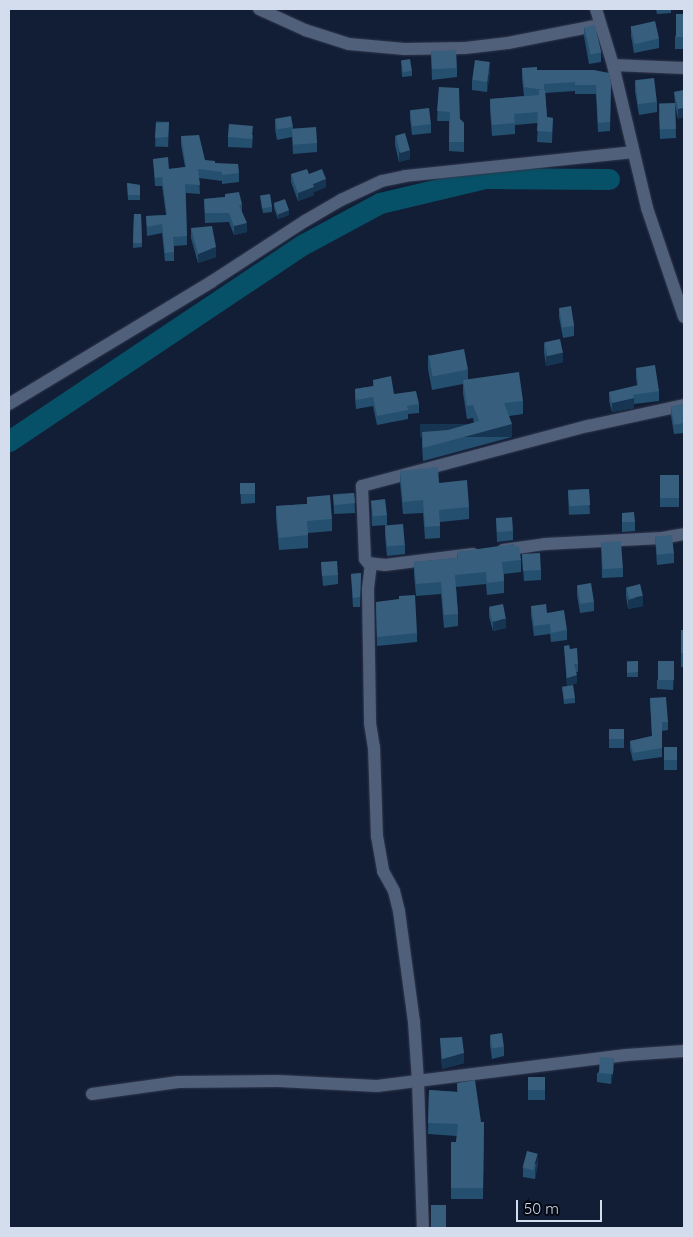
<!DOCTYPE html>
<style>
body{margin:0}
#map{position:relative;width:693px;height:1237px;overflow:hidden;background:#121e36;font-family:Quicksand,sans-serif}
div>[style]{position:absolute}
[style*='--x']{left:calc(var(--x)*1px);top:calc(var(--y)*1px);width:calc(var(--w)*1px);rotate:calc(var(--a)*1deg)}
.river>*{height:21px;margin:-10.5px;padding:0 10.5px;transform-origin:10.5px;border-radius:10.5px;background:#065167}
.roads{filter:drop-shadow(0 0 1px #2f364a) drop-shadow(0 0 1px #2f364a)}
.minor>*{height:12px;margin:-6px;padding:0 6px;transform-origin:6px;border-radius:6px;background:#505f7a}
.wall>*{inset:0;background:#244f6f;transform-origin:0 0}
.shaded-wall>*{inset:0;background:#153552;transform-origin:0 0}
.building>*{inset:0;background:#375e7c;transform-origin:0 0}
span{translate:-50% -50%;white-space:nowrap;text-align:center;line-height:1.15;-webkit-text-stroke:4px #040913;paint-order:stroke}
.frame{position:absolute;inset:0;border:10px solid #d4dded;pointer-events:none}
.scale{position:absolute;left:516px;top:1200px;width:86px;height:22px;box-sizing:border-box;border:2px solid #d4dded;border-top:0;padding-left:6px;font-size:15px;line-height:18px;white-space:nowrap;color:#d4dded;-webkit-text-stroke:4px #040913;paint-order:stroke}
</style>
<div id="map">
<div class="river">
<div style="--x:9;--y:441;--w:353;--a:-33.8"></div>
<div style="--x:302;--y:245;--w:89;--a:-28.3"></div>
<div style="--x:380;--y:203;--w:108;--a:-13.4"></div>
<div style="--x:485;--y:178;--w:124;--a:0.5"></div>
</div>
<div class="roads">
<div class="minor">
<div style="--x:259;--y:9;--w:51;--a:24.5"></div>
<div style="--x:305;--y:30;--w:46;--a:17.7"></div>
<div style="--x:349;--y:44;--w:56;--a:5.1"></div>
<div style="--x:405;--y:49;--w:60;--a:-1"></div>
<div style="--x:465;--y:48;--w:43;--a:-6.6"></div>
<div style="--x:508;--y:43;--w:94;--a:-11.1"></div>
<div style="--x:596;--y:9;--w:59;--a:73.1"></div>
<div style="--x:613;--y:65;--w:147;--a:76.6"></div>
<div style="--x:647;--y:208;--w:115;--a:71.3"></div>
<div style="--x:613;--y:65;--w:71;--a:2.4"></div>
<div style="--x:9;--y:404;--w:236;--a:-31.1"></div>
<div style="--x:211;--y:282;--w:112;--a:-33"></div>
<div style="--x:305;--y:221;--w:42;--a:-30.3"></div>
<div style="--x:341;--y:200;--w:45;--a:-24.9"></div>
<div style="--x:382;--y:181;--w:24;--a:-12"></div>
<div style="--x:405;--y:176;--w:229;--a:-6"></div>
<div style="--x:503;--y:550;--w:42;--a:-8.1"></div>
<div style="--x:545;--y:544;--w:117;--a:-2.9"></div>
<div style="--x:662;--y:538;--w:22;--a:-10"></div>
<div style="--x:473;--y:554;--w:89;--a:172.9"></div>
<div style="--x:385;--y:565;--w:17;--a:-173"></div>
<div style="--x:368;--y:563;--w:5;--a:-127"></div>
<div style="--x:365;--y:559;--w:73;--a:-92.4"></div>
<div style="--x:362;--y:486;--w:234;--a:-14.9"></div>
<div style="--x:588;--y:426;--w:98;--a:-12.3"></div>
<div style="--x:371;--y:564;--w:26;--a:97"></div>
<div style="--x:368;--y:590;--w:133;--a:89.1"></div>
<div style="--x:370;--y:723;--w:24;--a:81"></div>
<div style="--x:374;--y:747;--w:89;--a:88.1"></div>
<div style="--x:377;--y:836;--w:36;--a:80"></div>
<div style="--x:383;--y:871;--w:23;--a:61"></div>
<div style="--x:394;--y:891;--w:21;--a:76"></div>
<div style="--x:399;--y:911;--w:112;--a:82.3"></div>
<div style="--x:414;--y:1022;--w:59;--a:86.1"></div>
<div style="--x:418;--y:1081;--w:147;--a:88.1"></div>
<div style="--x:92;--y:1094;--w:87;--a:-7.9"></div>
<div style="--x:178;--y:1082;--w:100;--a:-0.6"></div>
<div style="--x:278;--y:1081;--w:99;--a:2.9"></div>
<div style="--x:377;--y:1086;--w:251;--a:-7.1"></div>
<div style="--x:626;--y:1055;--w:58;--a:-3.9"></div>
</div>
</div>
<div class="wall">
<div style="clip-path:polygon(656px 9px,671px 9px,671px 13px,657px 14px)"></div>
<div style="clip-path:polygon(684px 14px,684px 49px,675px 49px,675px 37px)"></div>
<div style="clip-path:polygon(631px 26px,659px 39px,659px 48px,634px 53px,631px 36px)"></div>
<div style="clip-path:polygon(584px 27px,601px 52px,601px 62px,589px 64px,584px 36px)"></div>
<div style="clip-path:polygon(431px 52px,457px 68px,457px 77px,432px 80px)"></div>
<div style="clip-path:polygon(401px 60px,412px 71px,412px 76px,402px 77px)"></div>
<div style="clip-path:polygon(522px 68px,537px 70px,611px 84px,610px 131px,598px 132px,596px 94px,575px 94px,575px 91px,545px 93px,547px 117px,553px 118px,552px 143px,537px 142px,538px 123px,515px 125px,515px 134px,492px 136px,490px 110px,490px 99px,524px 96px,522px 78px)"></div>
<div style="clip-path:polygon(490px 71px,487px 92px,472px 90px,472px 80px)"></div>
<div style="clip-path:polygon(635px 81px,657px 102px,657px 112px,639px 115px,635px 91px)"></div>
<div style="clip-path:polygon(439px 87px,460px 119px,464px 123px,464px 152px,449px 151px,449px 121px,437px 121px)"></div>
<div style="clip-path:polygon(684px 90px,678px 119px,675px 105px,676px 138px,660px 139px,659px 113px,675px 103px,674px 92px)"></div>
<div style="clip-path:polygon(410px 110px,431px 124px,431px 133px,412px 135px,410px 119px)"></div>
<div style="clip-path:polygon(275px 119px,293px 127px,293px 129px,317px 143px,317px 152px,293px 154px,292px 137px,277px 140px,275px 129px)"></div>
<div style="left:169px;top:122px;width:25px;height:13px;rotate:92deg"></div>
<div style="clip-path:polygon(253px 135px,252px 148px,228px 147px,228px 137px)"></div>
<div style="clip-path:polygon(181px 136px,205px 160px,215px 163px,239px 173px,239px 182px,222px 184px,222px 181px,199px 178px,200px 194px,186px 193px,187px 245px,174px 246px,174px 261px,165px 261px,162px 233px,147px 236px,146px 216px,166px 215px,162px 186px,155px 186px,153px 159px,169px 169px,185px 167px,181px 145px)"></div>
<div style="clip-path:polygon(395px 136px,410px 159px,399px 162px,395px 145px)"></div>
<div style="clip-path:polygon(291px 174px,309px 174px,326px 187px,314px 192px,314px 195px,298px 201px,291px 182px)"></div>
<div style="clip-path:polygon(127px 183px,140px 185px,140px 200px,128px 200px)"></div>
<div style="clip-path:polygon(225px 194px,242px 204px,242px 212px,247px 232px,234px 235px,229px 222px,205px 223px,204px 199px,225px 197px)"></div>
<div style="clip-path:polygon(260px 196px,272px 207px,272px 212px,263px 213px)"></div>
<div style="clip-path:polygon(274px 203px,289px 215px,278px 219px,274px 208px)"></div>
<div style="clip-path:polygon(134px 214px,141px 214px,142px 247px,133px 248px)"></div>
<div style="clip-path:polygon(191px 228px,216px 257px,198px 263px,191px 238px)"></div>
<div style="clip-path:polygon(559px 308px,574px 326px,574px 336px,563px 338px,559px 317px)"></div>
<div style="clip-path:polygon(544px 343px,563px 362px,546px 366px,544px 352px)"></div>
<div style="clip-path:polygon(428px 355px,468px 370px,468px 380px,523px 401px,523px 414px,509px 416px,512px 437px,423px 461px,422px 445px,422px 432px,448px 430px,474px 423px,473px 418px,467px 419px,463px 393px,463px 384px,432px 390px,428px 369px)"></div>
<div style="clip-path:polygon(636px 368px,659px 391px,659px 401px,634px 404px,634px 408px,612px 412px,609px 401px,609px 392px,637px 386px,636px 377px)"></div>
<div style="clip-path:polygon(373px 380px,394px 394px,419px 404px,419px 413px,408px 414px,408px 419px,377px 425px,373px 406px,356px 409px,355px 398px,355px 389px,373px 386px)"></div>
<div style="clip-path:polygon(684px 404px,684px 433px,674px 434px,671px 416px,671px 407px)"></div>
<div style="clip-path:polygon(400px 471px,469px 507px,469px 519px,440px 522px,440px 538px,425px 539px,423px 513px,403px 514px,400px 483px)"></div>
<div style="left:660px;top:475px;width:19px;height:32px"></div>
<div style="clip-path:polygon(240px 484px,255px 494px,255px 503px,241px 504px)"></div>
<div style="left:589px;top:489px;width:25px;height:21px;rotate:88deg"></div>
<div style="left:354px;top:493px;width:20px;height:21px;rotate:87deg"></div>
<div style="clip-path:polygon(307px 497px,332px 519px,332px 531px,308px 533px,308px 548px,279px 550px,276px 519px,276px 506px,307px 504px)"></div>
<div style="clip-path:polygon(371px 500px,387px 515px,387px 525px,372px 526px)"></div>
<div style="clip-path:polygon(622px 513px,635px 522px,635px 531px,622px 532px)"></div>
<div style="clip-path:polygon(496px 518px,513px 531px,513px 540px,497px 542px)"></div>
<div style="clip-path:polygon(385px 525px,405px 545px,405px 554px,387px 556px,385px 535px)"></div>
<div style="clip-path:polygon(655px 537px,674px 553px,674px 563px,657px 565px)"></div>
<div style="clip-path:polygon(601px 542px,623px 568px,623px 577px,602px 578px)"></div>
<div style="clip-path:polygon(515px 547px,521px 560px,521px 572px,504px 574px,504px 593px,487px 595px,486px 584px,456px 587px,458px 614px,458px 626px,444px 628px,441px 594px,416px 596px,414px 575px,414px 562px,457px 558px,457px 552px)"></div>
<div style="clip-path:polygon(522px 555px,541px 570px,541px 580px,524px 581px)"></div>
<div style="clip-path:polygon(321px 562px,338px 575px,338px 584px,323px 586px)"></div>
<div style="clip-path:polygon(361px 573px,360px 607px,353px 607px,351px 574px)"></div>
<div style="clip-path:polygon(577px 585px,594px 602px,594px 611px,580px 613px,577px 595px)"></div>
<div style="clip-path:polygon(626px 587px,643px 606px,628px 609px,626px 596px)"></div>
<div style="clip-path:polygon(376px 602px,417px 633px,417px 642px,377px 646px)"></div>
<div style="clip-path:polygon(531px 606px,547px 613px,567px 630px,567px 640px,551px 642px,550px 634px,534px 636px,531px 615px)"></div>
<div style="clip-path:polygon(489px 607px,506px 628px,493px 631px,489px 617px)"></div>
<div style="left:681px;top:630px;width:3px;height:37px"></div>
<div style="clip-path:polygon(564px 646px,570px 649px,578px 664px,578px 672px,576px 672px,577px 683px,567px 686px)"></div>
<div style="left:638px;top:661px;width:16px;height:11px;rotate:90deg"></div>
<div style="clip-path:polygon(674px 671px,673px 690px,657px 689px,657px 680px)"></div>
<div style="clip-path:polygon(562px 687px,575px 698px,575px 703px,564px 704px)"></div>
<div style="clip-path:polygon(650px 698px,668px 722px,668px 730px,662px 731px,662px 757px,633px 761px,630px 749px,630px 741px,652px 736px)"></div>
<div style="left:609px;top:729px;width:15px;height:19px"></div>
<div style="left:664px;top:747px;width:13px;height:23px"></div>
<div style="clip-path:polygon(490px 1036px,504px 1047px,504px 1056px,492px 1059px,490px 1045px)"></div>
<div style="clip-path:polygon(440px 1038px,464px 1063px,442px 1069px)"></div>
<div style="clip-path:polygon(614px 1067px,611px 1084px,597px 1082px,597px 1073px)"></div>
<div style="left:528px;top:1077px;width:17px;height:23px"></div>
<div style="clip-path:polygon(457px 1083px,481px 1122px,484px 1122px,483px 1199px,451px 1199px,451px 1142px,456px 1142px,457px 1136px,428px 1134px,429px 1090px,457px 1092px)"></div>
<div style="clip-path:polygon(538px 1163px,535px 1179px,523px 1177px,523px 1168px)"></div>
<div style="left:431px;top:1205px;width:15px;height:23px"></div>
</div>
<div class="shaded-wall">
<div style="clip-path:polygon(490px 62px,490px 71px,487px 92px,487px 82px)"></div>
<div style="clip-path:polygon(684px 108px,684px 117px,678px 119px,678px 109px)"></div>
<div style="clip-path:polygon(410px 150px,410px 159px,399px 162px,399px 152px)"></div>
<div style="clip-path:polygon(326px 179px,326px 187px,314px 192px,314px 195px,298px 201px,298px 193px,313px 184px)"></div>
<div style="clip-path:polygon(289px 210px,289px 215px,278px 219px,278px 214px)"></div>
<div style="clip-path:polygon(247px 223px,247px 232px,234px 235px,234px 226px)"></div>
<div style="clip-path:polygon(216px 247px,216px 257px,198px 263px,198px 254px)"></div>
<div style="clip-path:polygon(563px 353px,563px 362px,546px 366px,546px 356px)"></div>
<div style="clip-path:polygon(634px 398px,634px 408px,612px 412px,612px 403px)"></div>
<div style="left:512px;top:424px;width:13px;height:92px;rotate:90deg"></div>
<div style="clip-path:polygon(643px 596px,643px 606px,628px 609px,628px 600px)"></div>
<div style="clip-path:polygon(506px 619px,506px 628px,493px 631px,493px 622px)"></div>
<div style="clip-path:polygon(577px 675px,577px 683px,567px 686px,567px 678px)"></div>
<div style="clip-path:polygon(464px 1053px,464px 1063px,442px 1069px,442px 1059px)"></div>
<div style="clip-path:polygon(614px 1058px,614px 1067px,611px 1084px,611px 1075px)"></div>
<div style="clip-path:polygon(538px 1154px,538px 1163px,535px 1179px,535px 1170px)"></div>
</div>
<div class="building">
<div style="left:676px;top:14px;width:8px;height:23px"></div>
<div style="left:655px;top:21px;width:18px;height:25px;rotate:77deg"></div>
<div style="left:595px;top:25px;width:28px;height:11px;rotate:77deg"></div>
<div style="left:456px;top:50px;width:18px;height:25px;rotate:87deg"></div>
<div style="left:410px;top:59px;width:12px;height:9px;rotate:81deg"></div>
<div style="left:475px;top:60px;width:15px;height:20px;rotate:8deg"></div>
<div style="clip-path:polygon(537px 67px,537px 70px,594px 70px,609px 73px,611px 84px,610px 122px,598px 123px,596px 85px,575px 85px,575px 82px,544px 84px,544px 90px,524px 87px,522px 68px)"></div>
<div style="left:654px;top:78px;width:24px;height:19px;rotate:83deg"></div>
<div style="clip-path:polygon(439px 87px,459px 88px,460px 119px,464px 123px,464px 142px,449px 142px,450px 112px,437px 111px)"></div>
<div style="clip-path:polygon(539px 90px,545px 90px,547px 117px,553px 118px,552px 132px,537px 131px,538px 112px,514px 114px,515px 123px,492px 125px,490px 99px,539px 95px)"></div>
<div style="clip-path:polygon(684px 90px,684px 108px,678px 109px,674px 92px)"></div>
<div style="left:675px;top:103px;width:26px;height:16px;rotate:88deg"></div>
<div style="left:429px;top:108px;width:16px;height:19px;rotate:83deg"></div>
<div style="left:291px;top:116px;width:11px;height:16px;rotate:80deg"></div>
<div style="clip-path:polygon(169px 122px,168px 137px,155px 138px,156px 123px)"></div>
<div style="left:229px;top:124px;width:24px;height:13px;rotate:5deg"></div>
<div style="left:316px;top:127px;width:16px;height:24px;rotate:86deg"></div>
<div style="left:405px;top:133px;width:18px;height:10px;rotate:74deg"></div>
<div style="clip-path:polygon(199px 135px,205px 160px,215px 161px,215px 163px,238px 164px,239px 173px,222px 175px,222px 172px,198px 169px,200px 185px,185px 184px,187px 236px,173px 237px,174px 252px,165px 253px,162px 224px,147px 227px,146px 216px,167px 215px,162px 177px,155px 178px,153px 159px,168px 157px,169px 169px,186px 167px,181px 136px)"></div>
<div style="clip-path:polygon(307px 169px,309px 174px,322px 169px,326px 179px,313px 184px,314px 187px,298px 193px,291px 174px)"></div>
<div style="clip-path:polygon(127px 183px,140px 185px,140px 195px,128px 195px)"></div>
<div style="clip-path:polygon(239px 192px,242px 204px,239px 205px,247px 223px,234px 226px,229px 213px,205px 213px,204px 199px,225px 197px,225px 194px)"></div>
<div style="left:270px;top:194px;width:13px;height:10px;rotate:81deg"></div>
<div style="left:285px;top:199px;width:12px;height:12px;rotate:70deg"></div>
<div style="clip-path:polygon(134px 214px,141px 214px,142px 243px,133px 243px)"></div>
<div style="clip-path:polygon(212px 226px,216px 247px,198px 254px,191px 228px)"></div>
<div style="left:571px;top:306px;width:20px;height:12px;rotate:81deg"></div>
<div style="left:560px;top:339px;width:14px;height:16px;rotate:78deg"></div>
<div style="left:464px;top:349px;width:21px;height:36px;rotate:79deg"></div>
<div style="clip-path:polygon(655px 365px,659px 391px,633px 395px,634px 398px,612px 403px,609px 392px,638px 385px,636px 368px)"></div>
<div style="clip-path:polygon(519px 372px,523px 401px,504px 403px,512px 424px,423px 448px,422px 432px,448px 430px,479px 421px,473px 405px,467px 406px,463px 380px)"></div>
<div style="clip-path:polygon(391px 376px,394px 394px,416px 391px,419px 404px,407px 406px,408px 410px,377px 416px,373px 397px,356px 400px,355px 389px,374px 386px,373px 380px)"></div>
<div style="clip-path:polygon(684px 404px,684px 423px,674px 425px,671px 407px)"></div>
<div style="clip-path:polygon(438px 467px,439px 483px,467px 480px,469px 507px,439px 510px,440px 526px,425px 527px,423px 500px,403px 502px,400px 471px)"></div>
<div style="left:660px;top:475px;width:19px;height:23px"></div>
<div style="left:255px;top:483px;width:11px;height:15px;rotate:90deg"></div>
<div style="left:589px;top:489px;width:16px;height:21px;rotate:86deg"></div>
<div style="left:354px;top:493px;width:10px;height:21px;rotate:84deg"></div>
<div style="clip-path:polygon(330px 495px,332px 519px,307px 521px,308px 535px,279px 538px,276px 506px,307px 504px,307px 497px)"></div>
<div style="left:385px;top:499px;width:16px;height:14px;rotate:83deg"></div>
<div style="clip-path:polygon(634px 512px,635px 522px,622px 522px,622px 513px)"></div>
<div style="left:512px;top:517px;width:14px;height:16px;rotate:86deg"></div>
<div style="left:403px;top:524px;width:21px;height:18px;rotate:85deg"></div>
<div style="left:672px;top:535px;width:18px;height:17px;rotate:84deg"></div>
<div style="left:621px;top:541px;width:27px;height:20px;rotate:86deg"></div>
<div style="clip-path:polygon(514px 544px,515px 547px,519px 546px,521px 560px,502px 562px,504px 581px,487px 583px,486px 572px,455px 575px,458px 614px,444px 615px,441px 582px,416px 584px,414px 562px,458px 558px,457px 552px)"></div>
<div style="left:540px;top:553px;width:17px;height:18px;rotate:87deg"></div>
<div style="left:337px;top:561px;width:14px;height:16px;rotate:86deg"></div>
<div style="clip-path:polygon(361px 573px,360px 597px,353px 598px,351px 574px)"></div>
<div style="left:591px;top:583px;width:19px;height:14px;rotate:81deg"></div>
<div style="left:640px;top:584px;width:12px;height:14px;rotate:76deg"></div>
<div style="clip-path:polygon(415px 595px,417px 633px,377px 637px,376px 602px,399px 599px,399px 596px)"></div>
<div style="left:503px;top:604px;width:15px;height:14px;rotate:79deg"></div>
<div style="clip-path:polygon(546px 604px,547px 613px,564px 610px,567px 630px,551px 633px,550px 624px,534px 626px,531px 606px)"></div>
<div style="left:681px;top:630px;width:3px;height:23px"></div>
<div style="clip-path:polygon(569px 645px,570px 649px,577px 648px,578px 664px,574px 664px,577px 675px,567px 678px,564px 646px)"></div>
<div style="clip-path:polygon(638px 661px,638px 672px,627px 673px,627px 662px)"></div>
<div style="left:658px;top:661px;width:16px;height:19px"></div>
<div style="left:573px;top:685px;width:13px;height:11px;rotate:81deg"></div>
<div style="clip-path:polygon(666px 697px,668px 722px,662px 722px,662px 748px,633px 753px,630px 741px,652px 736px,650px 698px)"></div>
<div style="left:609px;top:729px;width:15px;height:10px"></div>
<div style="left:664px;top:747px;width:13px;height:13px"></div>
<div style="left:502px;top:1033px;width:14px;height:12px;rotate:82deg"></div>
<div style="clip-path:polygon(462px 1037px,464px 1053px,442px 1059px,440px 1038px)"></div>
<div style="left:600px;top:1057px;width:14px;height:16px;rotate:4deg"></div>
<div style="left:528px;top:1077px;width:17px;height:13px"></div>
<div style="clip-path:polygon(475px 1080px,481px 1122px,484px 1122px,483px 1188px,451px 1188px,451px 1142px,456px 1142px,458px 1124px,428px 1123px,429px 1090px,458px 1092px,457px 1083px)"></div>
<div style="left:527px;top:1151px;width:11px;height:17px;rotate:15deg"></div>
<div style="left:431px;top:1205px;width:15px;height:23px"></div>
</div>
<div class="frame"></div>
<div class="scale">50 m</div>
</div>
